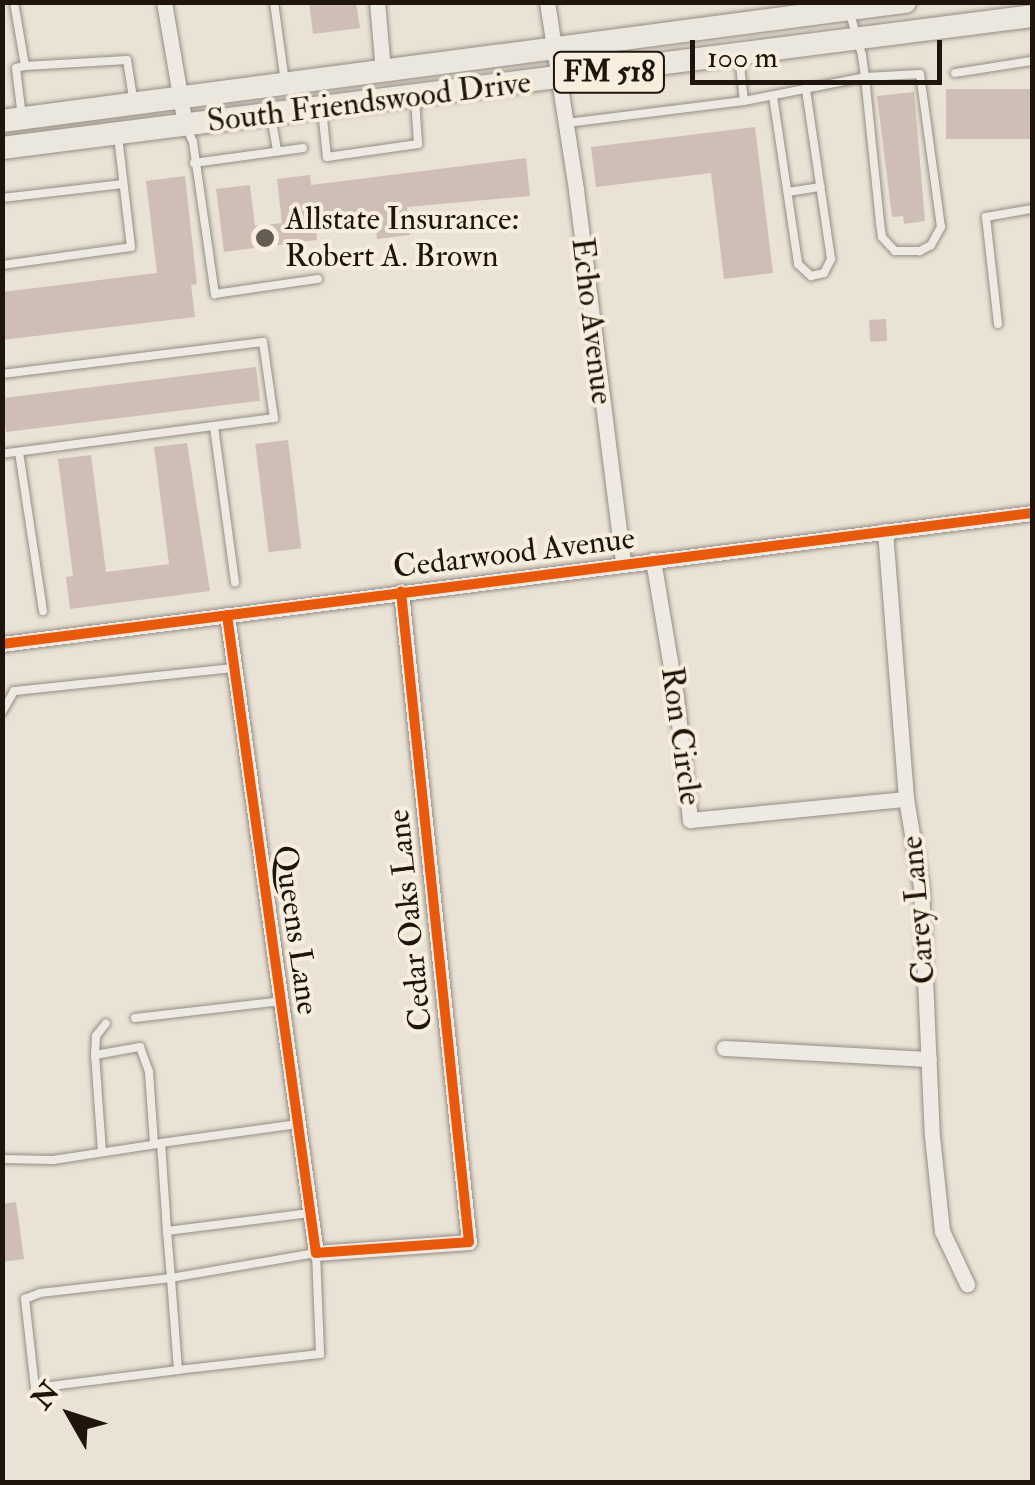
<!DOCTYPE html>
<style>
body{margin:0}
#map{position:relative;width:1035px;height:1485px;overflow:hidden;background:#eae2d4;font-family:"IM FELL Double Pica",serif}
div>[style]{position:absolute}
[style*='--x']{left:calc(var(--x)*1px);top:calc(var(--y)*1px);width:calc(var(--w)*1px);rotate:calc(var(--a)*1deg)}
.building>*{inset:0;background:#cfbeb5;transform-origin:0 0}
.roads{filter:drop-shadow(0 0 2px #938d85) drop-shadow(0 0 2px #938d85)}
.service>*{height:8px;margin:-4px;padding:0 4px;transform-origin:4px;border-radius:4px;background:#eeeae3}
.minor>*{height:15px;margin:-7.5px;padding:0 7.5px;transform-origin:7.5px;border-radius:7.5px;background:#eeeae3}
.primary>*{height:22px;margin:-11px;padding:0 11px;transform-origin:11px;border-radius:11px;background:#ebe6de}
.cycleway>*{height:10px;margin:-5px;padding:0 5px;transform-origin:5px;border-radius:5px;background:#e8590c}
.dots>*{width:28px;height:28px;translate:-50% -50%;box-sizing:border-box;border:5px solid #f8eedd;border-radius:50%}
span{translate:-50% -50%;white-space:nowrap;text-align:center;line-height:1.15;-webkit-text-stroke:8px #f8eedd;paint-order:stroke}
.shield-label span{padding:2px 8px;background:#f8eedd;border:2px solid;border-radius:8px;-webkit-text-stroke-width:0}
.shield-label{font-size:30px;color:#1f150c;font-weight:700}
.street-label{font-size:32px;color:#1f150c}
.poi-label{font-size:32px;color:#1f150c}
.left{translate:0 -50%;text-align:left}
.frame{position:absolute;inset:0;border:5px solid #1f150c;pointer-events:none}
.north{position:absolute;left:20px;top:1365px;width:100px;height:100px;-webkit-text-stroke:8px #f8eedd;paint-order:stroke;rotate:309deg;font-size:28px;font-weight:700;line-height:40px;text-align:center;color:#1f150c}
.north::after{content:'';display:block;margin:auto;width:35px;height:45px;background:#1f150c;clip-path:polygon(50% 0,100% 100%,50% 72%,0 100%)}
.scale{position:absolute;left:690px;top:40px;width:252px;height:45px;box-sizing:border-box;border:5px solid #1f150c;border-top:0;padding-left:12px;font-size:30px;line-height:35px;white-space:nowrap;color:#1f150c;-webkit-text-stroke:8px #f8eedd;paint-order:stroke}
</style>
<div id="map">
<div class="building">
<div style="clip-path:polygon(309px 2px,356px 2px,360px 28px,313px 34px)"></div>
<div style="left:1032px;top:89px;width:50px;height:86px;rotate:90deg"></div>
<div style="clip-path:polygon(914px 92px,925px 221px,904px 224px,903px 216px,892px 217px,877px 96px)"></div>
<div style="clip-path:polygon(755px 127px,773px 273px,724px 279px,711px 173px,596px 187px,591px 147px)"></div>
<div style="clip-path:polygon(526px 158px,530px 196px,407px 207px,410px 235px,377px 239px,375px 221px,316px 228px,317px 240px,224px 252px,216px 189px,250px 185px,255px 226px,282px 223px,277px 179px,310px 175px,311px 185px)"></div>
<div style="clip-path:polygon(185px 176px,197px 284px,191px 285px,195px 317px,2px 340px,2px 292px,157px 273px,146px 181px)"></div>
<div style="left:886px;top:319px;width:22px;height:17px;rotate:87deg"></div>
<div style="left:256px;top:367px;width:34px;height:256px;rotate:83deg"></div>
<div style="left:288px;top:440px;width:109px;height:33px;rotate:83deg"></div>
<div style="clip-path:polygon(187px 443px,210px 591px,70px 609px,66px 577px,73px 576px,58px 459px,91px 455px,106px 572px,169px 564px,154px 447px)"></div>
<div style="clip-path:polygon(16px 1202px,24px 1259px,2px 1262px,2px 1204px)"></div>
</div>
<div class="roads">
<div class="service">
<div style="--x:14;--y:2;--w:65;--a:80.2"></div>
<div style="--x:274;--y:2;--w:81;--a:82.2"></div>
<div style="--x:739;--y:56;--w:45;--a:83.7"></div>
<div style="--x:955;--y:73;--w:78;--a:-8.9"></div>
<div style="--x:773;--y:96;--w:170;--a:81.5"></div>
<div style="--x:798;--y:264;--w:18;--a:43"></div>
<div style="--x:811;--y:276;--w:13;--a:-13"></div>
<div style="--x:824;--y:273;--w:16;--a:-63"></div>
<div style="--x:831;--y:259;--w:172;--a:-98.4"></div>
<div style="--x:322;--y:109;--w:48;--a:84.1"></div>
<div style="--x:327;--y:157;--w:92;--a:-8.1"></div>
<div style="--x:418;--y:144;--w:45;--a:-93.8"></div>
<div style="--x:271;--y:116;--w:36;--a:80"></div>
<div style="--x:22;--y:117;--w:49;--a:-97"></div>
<div style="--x:16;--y:68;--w:9;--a:-13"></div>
<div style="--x:25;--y:66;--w:102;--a:-3.4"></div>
<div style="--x:127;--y:60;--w:39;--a:81"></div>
<div style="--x:567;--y:123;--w:178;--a:-7.1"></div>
<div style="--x:744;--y:101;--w:123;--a:-11.2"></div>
<div style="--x:865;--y:77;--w:55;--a:-3.1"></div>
<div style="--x:920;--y:74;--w:154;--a:82.2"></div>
<div style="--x:941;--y:227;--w:21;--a:119"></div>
<div style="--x:931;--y:245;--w:13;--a:151"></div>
<div style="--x:920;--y:251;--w:25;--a:180"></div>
<div style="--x:895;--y:251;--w:19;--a:-133"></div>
<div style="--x:882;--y:237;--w:15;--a:-98"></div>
<div style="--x:880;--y:222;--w:146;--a:-95.9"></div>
<div style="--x:865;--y:77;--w:22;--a:-98"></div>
<div style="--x:862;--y:55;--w:43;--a:-106.3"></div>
<div style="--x:187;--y:129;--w:14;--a:65"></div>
<div style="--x:193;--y:142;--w:154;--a:81.8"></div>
<div style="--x:215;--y:294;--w:104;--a:-8.3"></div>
<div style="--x:194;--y:163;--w:110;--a:-7.8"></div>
<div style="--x:788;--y:192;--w:33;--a:-9"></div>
<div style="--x:2;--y:198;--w:122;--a:-6.6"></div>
<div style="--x:2;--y:265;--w:130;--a:-7.9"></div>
<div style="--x:131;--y:247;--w:112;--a:-96.7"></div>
<div style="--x:998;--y:324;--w:108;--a:-96.4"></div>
<div style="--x:986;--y:217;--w:47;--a:-9.9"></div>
<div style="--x:2;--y:374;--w:263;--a:-7"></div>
<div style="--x:263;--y:342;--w:77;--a:81.8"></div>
<div style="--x:274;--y:418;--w:274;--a:172.5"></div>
<div style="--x:214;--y:427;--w:157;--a:82.3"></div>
<div style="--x:19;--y:452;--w:161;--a:81.4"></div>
<div style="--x:2;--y:712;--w:24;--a:-60"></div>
<div style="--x:14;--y:691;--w:221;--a:-6"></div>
<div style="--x:135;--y:1018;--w:147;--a:-6.6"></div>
<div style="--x:95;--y:1055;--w:19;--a:-87"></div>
<div style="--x:96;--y:1036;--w:16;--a:-52"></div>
<div style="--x:102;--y:1152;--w:97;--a:-94.1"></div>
<div style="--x:95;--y:1055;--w:46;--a:-10.1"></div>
<div style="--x:140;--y:1047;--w:27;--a:70"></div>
<div style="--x:149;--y:1072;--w:72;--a:86"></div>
<div style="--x:2;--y:1159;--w:51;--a:1.1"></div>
<div style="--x:53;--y:1160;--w:105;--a:-8.7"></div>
<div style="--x:167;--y:1231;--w:144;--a:-7.2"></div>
<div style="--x:178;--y:1370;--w:144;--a:172.8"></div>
<div style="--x:35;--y:1388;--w:90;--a:-96.4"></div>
<div style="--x:25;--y:1299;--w:16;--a:-22"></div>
<div style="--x:40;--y:1293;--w:132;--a:-6.5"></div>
<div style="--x:171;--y:1278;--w:147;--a:-9.8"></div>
<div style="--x:316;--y:1253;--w:101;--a:87.7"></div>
<div style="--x:320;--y:1354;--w:143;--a:173.6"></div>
<div style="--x:178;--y:1370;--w:92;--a:-94.4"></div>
<div style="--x:171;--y:1278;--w:47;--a:-94.9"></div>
<div style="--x:167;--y:1231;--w:88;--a:-93.9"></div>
<div style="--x:161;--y:1143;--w:138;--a:-7.9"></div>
</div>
<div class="minor">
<div style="--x:164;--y:2;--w:125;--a:80.3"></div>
<div style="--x:377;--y:2;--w:68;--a:85"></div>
<div style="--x:547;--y:2;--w:190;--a:81.2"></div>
<div style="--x:576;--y:190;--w:377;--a:82.8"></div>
<div style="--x:885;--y:531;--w:269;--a:85.5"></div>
<div style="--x:906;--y:799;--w:89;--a:80.3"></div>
<div style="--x:921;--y:887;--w:249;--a:87.5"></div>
<div style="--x:932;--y:1136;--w:96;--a:84"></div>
<div style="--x:942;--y:1231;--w:59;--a:64.7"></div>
<div style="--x:653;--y:560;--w:139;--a:80.5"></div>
<div style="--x:676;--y:697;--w:124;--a:83.5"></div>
<div style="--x:690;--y:820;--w:217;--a:-5.6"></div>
<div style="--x:227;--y:615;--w:644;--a:82.06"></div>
<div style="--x:316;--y:1253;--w:153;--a:-4.1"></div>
<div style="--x:469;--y:1242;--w:654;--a:-95.97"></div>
<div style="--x:2;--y:644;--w:1038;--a:-7.25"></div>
<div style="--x:724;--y:1048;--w:205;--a:3.1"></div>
</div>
<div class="primary">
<div style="--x:2;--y:121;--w:911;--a:-7.51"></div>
<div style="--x:2;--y:148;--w:1038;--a:-7.3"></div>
</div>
</div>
<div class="cycleway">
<div style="--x:227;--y:615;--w:644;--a:82.06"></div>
<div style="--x:316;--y:1253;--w:153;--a:-4.1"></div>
<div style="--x:469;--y:1242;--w:654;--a:-95.97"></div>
<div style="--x:2;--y:644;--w:1038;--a:-7.25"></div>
</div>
<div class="dots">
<div style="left:265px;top:238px;background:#665d52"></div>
</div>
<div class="shield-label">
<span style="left:609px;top:72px">FM 518</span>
</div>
<div class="street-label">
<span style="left:369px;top:102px;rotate:-7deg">South Friendswood Drive</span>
<span style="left:592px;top:321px;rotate:83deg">Echo Avenue</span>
<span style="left:514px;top:553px;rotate:-7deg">Cedarwood Avenue</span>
<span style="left:681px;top:736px;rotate:82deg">Ron Circle</span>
<span style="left:918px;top:910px;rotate:-95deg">Carey Lane</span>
<span style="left:410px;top:920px;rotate:-96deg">Cedar Oaks Lane</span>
<span style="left:296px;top:930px;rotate:82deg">Queens Lane</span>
</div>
<div class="poi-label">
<span class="left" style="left:285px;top:238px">Allstate Insurance:<br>Robert A. Brown</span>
</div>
<div class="frame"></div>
<div class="north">N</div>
<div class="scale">100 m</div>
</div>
